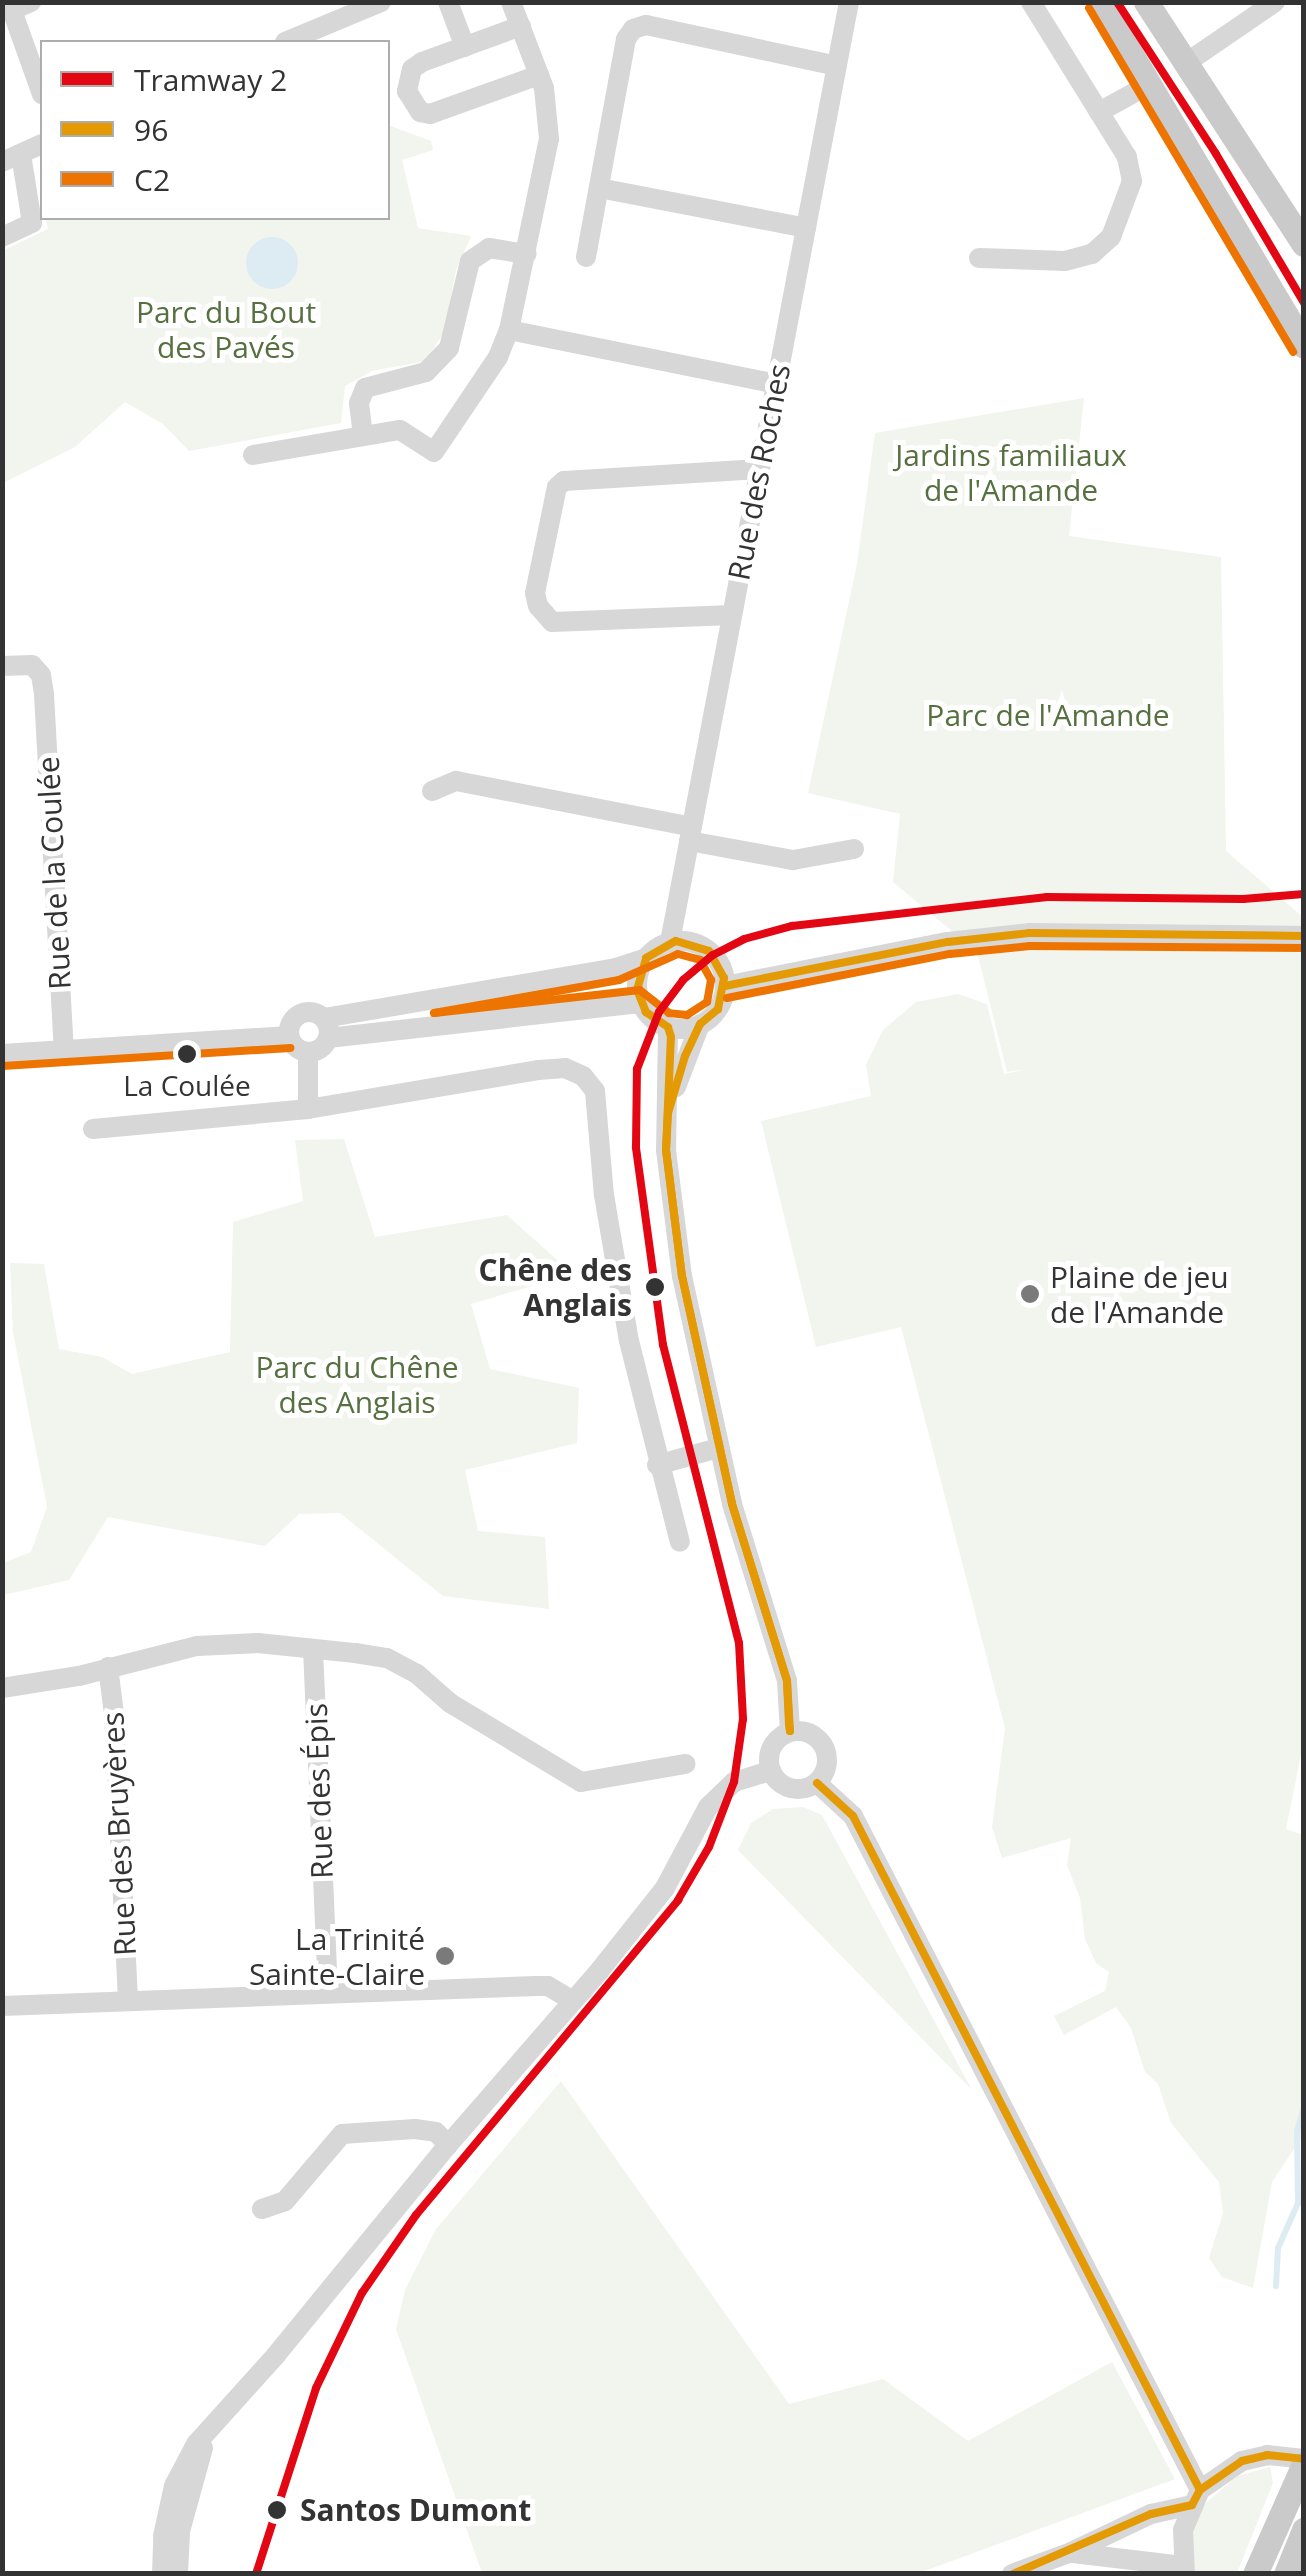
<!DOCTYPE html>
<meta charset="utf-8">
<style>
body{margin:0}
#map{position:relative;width:1306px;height:2576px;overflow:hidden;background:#fff;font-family:"Open Sans",sans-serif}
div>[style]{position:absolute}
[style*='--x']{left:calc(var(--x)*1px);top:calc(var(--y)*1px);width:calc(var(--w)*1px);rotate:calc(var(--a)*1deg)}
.green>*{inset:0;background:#f1f5ed}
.water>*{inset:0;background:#ddebf3}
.round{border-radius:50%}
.stream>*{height:6px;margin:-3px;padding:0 3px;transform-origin:3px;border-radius:3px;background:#ddebf3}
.minor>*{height:20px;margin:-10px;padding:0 10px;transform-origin:10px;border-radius:10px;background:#d7d7d7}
.minor>.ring{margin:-10px;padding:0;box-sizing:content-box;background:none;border:20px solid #d7d7d7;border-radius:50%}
.major>*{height:25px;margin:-12.5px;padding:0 12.5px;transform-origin:12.5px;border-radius:12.5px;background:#cacaca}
.bus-1>*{height:8px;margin:-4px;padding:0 4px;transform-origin:4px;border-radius:4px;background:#e39a05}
.bus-2>*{height:8px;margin:-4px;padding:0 4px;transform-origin:4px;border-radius:4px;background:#ee7402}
.tram-1>*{height:8px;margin:-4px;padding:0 4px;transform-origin:4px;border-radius:4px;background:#e30613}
.dots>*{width:28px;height:28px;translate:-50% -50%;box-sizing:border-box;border:5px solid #fff;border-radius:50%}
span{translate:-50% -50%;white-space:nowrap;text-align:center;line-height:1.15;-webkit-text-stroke:10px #fff;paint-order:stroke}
.bus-label{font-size:28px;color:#333}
.park-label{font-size:30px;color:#56703f}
.street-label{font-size:30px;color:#333}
.stop-label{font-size:30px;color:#333;font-weight:700}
.right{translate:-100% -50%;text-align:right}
.left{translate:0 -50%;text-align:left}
.poi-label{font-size:30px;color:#333}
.frame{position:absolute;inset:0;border:5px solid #333;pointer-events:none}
.legend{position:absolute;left:40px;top:40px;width:350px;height:180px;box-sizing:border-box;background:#fff;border:2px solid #adadad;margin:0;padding:12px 18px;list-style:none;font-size:30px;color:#333}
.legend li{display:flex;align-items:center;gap:20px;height:50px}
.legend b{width:50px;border:2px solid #adadad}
</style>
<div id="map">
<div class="green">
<div style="clip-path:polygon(388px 125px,431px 141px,433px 150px,402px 160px,418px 228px,471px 236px,456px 270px,445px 330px,426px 361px,372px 371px,345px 386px,341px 423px,189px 451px,163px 424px,125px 402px,75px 447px,3px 483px,2px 251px,48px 229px,45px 218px,388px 218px)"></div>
<div style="clip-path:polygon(1084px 398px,1069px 536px,1221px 557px,1226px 851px,1303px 917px,1304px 1740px,1286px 1829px,1303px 1835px,1304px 2134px,1272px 2182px,1253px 2288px,1222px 2277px,1209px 2258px,1223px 2213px,1219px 2182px,1171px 2123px,1158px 2084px,1145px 2072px,1131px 2028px,1116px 2007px,1064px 2035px,1054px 2016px,1105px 1991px,1109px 1972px,1096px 1963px,1085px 1939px,1080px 1898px,1067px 1865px,1071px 1838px,1002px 1858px,992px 1827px,1005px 1728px,901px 1327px,816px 1347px,761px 1121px,871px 1096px,866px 1065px,883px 1030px,916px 1002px,958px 994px,987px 1004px,1004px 1074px,1027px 1069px,1007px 1072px,977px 952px,893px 882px,900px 814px,808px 793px,857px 564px,875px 433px)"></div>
<div style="clip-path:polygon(344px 1139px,375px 1237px,507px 1215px,573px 1274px,471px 1304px,490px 1369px,579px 1388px,577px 1443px,465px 1470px,478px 1531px,545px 1537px,549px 1609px,443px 1596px,340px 1513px,299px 1514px,265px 1546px,108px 1517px,69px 1580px,3px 1595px,3px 1563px,31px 1552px,47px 1507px,13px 1332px,10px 1263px,44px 1264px,59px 1349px,102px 1357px,132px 1374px,230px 1352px,233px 1222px,303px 1201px,295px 1140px)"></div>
<div style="clip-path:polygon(803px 1807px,822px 1815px,972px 2090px,738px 1850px,751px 1823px,773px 1809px)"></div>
<div style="clip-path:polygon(561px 2081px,789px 2404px,883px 2379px,968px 2441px,1112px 2362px,1175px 2479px,919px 2573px,482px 2573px,396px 2329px,405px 2290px,436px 2229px)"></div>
<div style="clip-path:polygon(1270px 2467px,1273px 2483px,1237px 2573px,1195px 2574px,1191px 2536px,1203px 2505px,1238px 2476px)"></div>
</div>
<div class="water">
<div class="round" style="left:246px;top:237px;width:52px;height:52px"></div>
</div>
<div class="stream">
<div style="--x:1276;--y:2286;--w:38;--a:-87"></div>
<div style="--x:1278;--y:2248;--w:49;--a:-66"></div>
<div style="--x:1298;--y:2203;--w:72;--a:-90.8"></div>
<div style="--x:1297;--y:2131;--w:25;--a:-74"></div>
</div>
<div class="minor">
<div style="--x:9;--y:2;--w:98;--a:70.3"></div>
<div style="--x:448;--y:2;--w:48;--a:69.3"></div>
<div style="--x:12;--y:10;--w:21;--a:-23"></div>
<div style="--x:521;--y:26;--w:105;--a:160"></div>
<div style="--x:422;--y:62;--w:12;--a:145"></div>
<div style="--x:412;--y:69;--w:23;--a:103"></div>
<div style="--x:407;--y:91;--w:25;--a:58"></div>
<div style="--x:420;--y:112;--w:10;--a:11"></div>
<div style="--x:430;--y:114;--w:116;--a:-19.7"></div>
<div style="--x:285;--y:42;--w:104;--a:-22.6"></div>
<div style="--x:1186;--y:63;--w:108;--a:-34.4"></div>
<div style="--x:1099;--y:112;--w:58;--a:-28.8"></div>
<div style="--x:2;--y:162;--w:44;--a:-24.2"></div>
<div style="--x:599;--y:188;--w:211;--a:10.9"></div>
<div style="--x:2;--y:237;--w:33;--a:-25"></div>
<div style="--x:32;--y:223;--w:70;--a:-99.1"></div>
<div style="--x:586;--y:257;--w:222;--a:-79.6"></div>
<div style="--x:626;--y:39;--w:12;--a:-55"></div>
<div style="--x:633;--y:29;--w:14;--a:-17"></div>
<div style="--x:646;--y:25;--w:195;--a:12.1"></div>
<div style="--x:979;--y:258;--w:86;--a:2"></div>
<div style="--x:1065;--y:261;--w:28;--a:-15"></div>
<div style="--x:1092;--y:254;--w:25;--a:-42"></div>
<div style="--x:1111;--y:237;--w:60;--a:-69.4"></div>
<div style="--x:1132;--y:181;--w:25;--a:-102"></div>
<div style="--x:1127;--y:157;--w:182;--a:-121.8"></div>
<div style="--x:509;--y:330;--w:273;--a:11.4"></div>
<div style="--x:363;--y:436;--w:33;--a:-97"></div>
<div style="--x:359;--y:403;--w:16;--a:-68"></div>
<div style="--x:365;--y:388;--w:63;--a:-14.7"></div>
<div style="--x:426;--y:372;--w:33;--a:-46"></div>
<div style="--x:449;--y:348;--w:89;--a:-76.4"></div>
<div style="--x:470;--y:261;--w:23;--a:-34"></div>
<div style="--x:489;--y:248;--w:38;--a:9"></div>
<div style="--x:253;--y:455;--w:149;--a:-9.7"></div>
<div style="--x:400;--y:430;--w:40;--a:32.9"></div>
<div style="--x:434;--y:452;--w:115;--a:-56"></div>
<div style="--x:498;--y:357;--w:29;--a:-68"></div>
<div style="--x:509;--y:330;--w:195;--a:-78.2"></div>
<div style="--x:549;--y:139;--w:51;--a:-95.6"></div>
<div style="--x:544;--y:88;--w:92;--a:-111"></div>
<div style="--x:732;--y:615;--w:180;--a:177.8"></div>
<div style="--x:552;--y:622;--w:21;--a:-131"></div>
<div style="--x:538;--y:606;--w:13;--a:-103"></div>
<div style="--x:535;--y:593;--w:108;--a:-78.3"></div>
<div style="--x:557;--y:487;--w:9;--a:-41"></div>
<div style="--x:564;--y:481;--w:196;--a:-3.5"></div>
<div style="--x:2;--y:666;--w:30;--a:-2"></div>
<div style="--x:32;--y:665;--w:13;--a:48"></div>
<div style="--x:41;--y:675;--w:20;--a:81"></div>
<div style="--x:44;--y:695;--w:357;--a:86.8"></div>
<div style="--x:432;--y:791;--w:26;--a:-23"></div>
<div style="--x:456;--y:781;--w:240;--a:11"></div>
<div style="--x:689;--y:841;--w:106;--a:10.4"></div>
<div style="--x:793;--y:860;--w:62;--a:-10.2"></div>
<div class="ring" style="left:637px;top:941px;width:68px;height:68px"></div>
<div style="--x:670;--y:942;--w:957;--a:-79.22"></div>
<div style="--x:725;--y:986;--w:227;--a:-11.2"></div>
<div style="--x:948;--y:942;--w:81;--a:-6.3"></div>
<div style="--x:1029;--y:933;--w:275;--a:0.6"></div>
<div class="ring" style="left:289px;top:1012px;width:20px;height:20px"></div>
<div style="--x:324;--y:1018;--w:296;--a:-9.7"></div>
<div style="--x:616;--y:968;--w:32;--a:-18"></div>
<div style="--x:668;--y:1027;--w:123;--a:90.9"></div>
<div style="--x:666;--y:1150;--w:127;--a:82.8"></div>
<div style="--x:682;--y:1276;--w:233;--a:77.6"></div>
<div style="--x:732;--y:1504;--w:185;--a:72.7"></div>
<div style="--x:787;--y:1681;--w:50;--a:86.6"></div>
<div style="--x:328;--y:1038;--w:314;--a:-6.4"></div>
<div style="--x:2;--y:1054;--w:288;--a:-3.6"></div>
<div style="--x:676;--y:1087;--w:67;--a:-69.1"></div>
<div style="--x:308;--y:1109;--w:57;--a:-90"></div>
<div style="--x:93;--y:1129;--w:216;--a:-5.3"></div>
<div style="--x:308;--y:1109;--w:233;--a:-9.6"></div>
<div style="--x:538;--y:1070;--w:27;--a:-4"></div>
<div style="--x:565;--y:1068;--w:20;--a:24"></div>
<div style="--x:583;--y:1076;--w:19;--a:51"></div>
<div style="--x:595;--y:1091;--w:104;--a:85.1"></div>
<div style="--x:604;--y:1195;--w:148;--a:80.3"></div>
<div style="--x:629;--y:1341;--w:207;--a:75.8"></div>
<div style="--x:657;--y:1465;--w:63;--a:-15.6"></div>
<div style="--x:313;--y:1649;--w:343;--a:87.5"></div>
<div style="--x:108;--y:1667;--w:47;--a:82.7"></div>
<div style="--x:114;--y:1714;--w:287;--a:87.2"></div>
<div style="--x:2;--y:1688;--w:78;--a:-8.9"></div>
<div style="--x:79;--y:1676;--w:122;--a:-14.3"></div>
<div style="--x:197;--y:1646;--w:61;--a:-2.8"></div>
<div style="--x:258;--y:1643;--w:98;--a:5.9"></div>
<div style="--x:355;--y:1653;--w:32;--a:9"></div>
<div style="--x:387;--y:1658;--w:34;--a:28"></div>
<div style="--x:417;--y:1674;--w:44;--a:41.3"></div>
<div style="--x:450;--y:1703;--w:153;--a:31.1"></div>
<div style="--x:581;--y:1782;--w:106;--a:-9.8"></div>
<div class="ring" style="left:769px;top:1731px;width:38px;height:38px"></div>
<div style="--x:817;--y:1783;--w:49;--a:42.5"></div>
<div style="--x:853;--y:1816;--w:758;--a:62.76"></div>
<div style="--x:2;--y:2006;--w:534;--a:-2.14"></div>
<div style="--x:536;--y:1986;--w:12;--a:0"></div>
<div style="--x:548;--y:1986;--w:29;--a:31"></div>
<div style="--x:262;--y:2209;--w:24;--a:-19"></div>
<div style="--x:285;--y:2201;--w:88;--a:-49.6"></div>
<div style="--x:342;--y:2134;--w:73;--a:-3.9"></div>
<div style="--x:415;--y:2129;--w:21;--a:8"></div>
<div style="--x:436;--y:2132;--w:18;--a:47"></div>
<div style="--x:1073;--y:2553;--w:111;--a:6.7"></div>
<div style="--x:162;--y:2574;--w:38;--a:-88"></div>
<div style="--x:163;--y:2536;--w:51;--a:-77.6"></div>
<div style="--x:174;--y:2486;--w:47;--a:-62.4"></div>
<div style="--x:196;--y:2444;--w:120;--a:-48"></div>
<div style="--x:276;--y:2355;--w:271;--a:-50.7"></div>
<div style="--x:448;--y:2145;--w:232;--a:-49"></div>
<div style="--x:600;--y:1970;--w:105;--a:-51.6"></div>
<div style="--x:665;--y:1888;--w:92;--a:-62"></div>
<div style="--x:708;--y:1807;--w:36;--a:-44"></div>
<div style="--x:734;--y:1782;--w:39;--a:-17"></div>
<div style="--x:178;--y:2574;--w:43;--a:-87.3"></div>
<div style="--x:180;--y:2531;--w:86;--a:-74.5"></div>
<div style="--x:1012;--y:2574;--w:63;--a:-20.4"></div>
<div style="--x:1071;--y:2552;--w:89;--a:-25.4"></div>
<div style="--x:1151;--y:2514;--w:42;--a:-12.4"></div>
<div style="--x:1185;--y:2574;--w:44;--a:-92.6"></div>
<div style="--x:1183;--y:2530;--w:43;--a:-67"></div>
<div style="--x:1200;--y:2490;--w:51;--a:-34.6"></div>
<div style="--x:1242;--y:2461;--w:26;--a:-13"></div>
<div style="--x:1267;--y:2455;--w:37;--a:6"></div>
</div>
<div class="major">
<div style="--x:1100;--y:2;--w:400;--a:59.3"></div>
<div style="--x:1146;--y:2;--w:289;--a:56.9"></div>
<div style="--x:1255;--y:2574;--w:120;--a:-66"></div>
<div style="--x:1286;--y:2574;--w:48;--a:-67.8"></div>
</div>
<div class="bus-1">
<div style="--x:676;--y:941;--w:34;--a:17"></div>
<div style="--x:709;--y:951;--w:31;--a:61"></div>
<div style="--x:724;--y:978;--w:32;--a:101"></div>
<div style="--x:718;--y:1009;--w:23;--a:140"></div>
<div style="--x:700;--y:1024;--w:35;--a:115"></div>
<div style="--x:685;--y:1056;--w:59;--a:106.6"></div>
<div style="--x:668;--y:1113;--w:37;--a:93"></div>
<div style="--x:666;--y:1150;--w:113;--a:-87.5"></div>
<div style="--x:671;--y:1037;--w:10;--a:-107"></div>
<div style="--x:668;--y:1027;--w:27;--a:-146"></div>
<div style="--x:646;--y:1012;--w:24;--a:-112"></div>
<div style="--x:637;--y:990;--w:33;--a:-74"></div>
<div style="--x:646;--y:958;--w:34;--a:-30"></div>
<div style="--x:725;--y:986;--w:227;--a:-11.2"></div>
<div style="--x:948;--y:942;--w:81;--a:-6.3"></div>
<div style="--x:1029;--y:933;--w:275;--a:0.6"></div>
<div style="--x:666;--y:1150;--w:127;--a:82.8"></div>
<div style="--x:666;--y:1150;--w:127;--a:82.8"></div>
<div style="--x:682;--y:1276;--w:233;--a:77.6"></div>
<div style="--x:682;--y:1276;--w:233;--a:77.6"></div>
<div style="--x:732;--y:1504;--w:185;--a:72.7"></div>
<div style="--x:732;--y:1504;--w:185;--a:72.7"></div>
<div style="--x:787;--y:1681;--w:50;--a:86.6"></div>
<div style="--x:790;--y:1731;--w:7;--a:-98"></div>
<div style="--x:789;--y:1724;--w:43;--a:-92.7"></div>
<div style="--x:817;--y:1783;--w:49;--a:42.5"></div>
<div style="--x:853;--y:1816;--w:758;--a:62.76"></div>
<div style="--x:1013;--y:2574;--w:150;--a:-23.5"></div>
<div style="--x:1151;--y:2514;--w:42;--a:-12.4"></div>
<div style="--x:1192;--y:2505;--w:17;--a:-62"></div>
<div style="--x:1200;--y:2490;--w:51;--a:-34.6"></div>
<div style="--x:1242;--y:2461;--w:26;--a:-13"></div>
<div style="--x:1267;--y:2455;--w:37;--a:6"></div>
</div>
<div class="bus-2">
<div style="--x:1089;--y:8;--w:400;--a:59.3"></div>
<div style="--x:678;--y:954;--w:23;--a:15"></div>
<div style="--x:700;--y:960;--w:23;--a:61"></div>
<div style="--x:711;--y:980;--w:22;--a:100"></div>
<div style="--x:707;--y:1002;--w:24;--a:147"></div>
<div style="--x:687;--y:1015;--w:18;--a:-174"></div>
<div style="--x:669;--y:1013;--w:37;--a:-142"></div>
<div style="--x:640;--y:990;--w:207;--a:173.6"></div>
<div style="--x:434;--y:1013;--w:188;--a:-10.1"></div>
<div style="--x:619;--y:980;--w:64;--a:-23.8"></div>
<div style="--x:727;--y:998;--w:227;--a:-11.2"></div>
<div style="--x:950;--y:954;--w:80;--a:-5.7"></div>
<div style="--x:1030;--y:946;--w:274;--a:0.4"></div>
<div style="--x:3;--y:1066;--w:288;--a:-3.6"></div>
</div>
<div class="tram-1">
<div style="--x:1117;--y:2;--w:181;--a:56.9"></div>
<div style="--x:1216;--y:154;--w:173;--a:59.4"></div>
<div style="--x:256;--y:2574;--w:195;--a:-72.1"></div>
<div style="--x:316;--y:2388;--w:106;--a:-64.2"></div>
<div style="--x:362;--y:2293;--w:95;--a:-55.3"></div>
<div style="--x:416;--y:2215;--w:410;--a:-50.2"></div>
<div style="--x:678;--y:1900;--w:61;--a:-59.7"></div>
<div style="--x:709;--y:1847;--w:70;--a:-69"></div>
<div style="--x:734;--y:1782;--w:64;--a:-81.9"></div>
<div style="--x:743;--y:1719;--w:76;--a:-93"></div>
<div style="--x:739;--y:1643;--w:308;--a:-104.3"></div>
<div style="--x:663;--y:1345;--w:200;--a:-97.8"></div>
<div style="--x:636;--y:1147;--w:78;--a:-89.3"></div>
<div style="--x:637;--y:1069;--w:61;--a:-68.9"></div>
<div style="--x:659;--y:1012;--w:40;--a:-53"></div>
<div style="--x:683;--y:980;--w:39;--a:-40"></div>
<div style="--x:713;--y:955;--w:35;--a:-27"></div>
<div style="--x:744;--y:939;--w:50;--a:-15.2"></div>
<div style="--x:792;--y:926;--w:257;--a:-6.5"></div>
<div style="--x:1047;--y:897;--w:196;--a:0.6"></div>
<div style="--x:1243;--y:899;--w:61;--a:-4.7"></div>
</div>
<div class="dots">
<div style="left:187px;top:1054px;background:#333"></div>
<div style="left:655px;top:1287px;background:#333"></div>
<div style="left:1030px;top:1294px;background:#7a7a7a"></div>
<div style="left:445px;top:1956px;background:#7a7a7a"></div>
<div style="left:277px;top:2510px;background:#333"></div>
</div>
<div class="bus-label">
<span style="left:187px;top:1085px">La Coulée</span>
</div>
<div class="park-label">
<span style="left:226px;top:329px">Parc du Bout<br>des Pavés</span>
<span style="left:1011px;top:472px">Jardins familiaux<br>de l'Amande</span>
<span style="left:1048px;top:715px">Parc de l'Amande</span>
<span style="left:357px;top:1384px">Parc du Chêne<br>des Anglais</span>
</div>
<div class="street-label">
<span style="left:759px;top:472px;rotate:-79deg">Rue des Roches</span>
<span style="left:54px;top:873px;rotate:-93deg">Rue de la Coulée</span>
<span style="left:319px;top:1791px;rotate:-92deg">Rue des Épis</span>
<span style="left:119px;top:1834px;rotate:-93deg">Rue des Bruyères</span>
</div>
<div class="stop-label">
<span class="right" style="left:632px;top:1287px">Chêne des<br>Anglais</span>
<span class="left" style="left:300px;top:2510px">Santos Dumont</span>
</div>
<div class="poi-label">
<span class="left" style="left:1050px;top:1294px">Plaine de jeu<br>de l'Amande</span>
<span class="right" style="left:425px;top:1956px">La Trinité<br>Sainte-Claire</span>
</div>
<div class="frame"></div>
<ul class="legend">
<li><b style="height:12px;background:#e30613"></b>Tramway 2</li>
<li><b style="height:12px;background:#e39a05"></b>96</li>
<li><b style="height:12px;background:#ee7402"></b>C2</li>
</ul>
</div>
